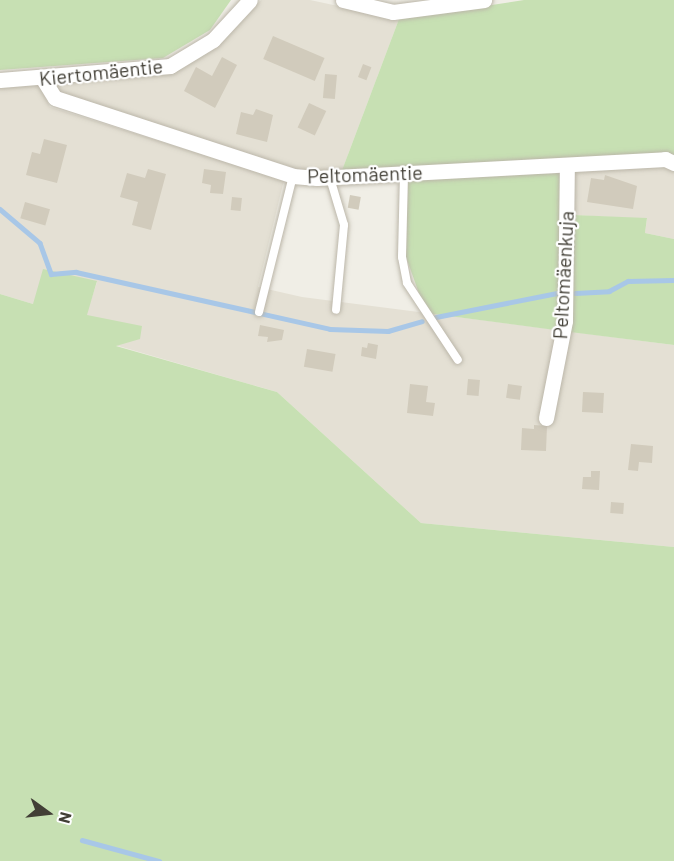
<!DOCTYPE html>
<meta charset="utf-8">
<style>
body{margin:0}
#map{position:relative;width:674px;height:861px;overflow:hidden;background:#f0eee6;font-family:Barlow,sans-serif}
div>[style]{position:absolute}
[style*='--x']{left:calc(var(--x)*1px);top:calc(var(--y)*1px);width:calc(var(--w)*1px);rotate:calc(var(--a)*1deg)}
.residential>*{inset:0;background:#e4e0d4}
.green>*{inset:0;background:#c7e0b3}
.stream>*{height:4.5px;margin:-2.25px;padding:0 2.25px;transform-origin:2.25px;border-radius:2.25px;background:#a8c7e7}
.building>*{inset:0;background:#d1cbbc;transform-origin:0 0}
.roads{filter:drop-shadow(0 0 2px #bbb6a9) drop-shadow(0 0 2px #bbb6a9)}
.service>*{height:8px;margin:-4px;padding:0 4px;transform-origin:4px;border-radius:4px;background:#fff}
.minor>*{height:15px;margin:-7.5px;padding:0 7.5px;transform-origin:7.5px;border-radius:7.5px;background:#fff}
span{translate:-50% -50%;white-space:nowrap;text-align:center;line-height:1.15;-webkit-text-stroke:4.5px #fff;paint-order:stroke}
.street-label{font-size:20px;color:#423f36}
.north{position:absolute;left:18px;top:783px;width:60px;height:60px;-webkit-text-stroke:4px #fff;paint-order:stroke;rotate:105deg;font-size:16px;font-weight:700;line-height:24px;text-align:center;color:#423f36}
.north::after{content:'';display:block;margin:auto;width:21px;height:27px;background:#423f36;clip-path:polygon(50% 0,100% 100%,50% 72%,0 100%)}
</style>
<div id="map">
<div class="residential">
<div style="clip-path:polygon(261px 0,310px 0,399px 19px,341px 173px,296px 169px,60px 93px,52px 82px,171px 72px,216px 44px)"></div>
<div style="clip-path:polygon(39px 85px,50px 107px,284px 180px,258px 287px,302px 297px,674px 345px,674px 547px,421px 523px,277px 392px,115px 345px,86px 315px,97px 282px,33px 304px,0 294px,0 86px)"></div>
<div style="clip-path:polygon(663px 163px,674px 166px,674px 239px,645px 233px,647px 219px,574px 215px,574px 171px)"></div>
</div>
<div class="green">
<div style="clip-path:polygon(0 0,231px 0,210px 30px,163px 58px,0 70px)"></div>
<div style="clip-path:polygon(524px 0,674px 0,674px 156px,341px 173px,399px 19px)"></div>
<div style="clip-path:polygon(562px 173px,559px 319px,555px 330px,426px 313px,406px 257px,408px 179px)"></div>
<div style="clip-path:polygon(574px 215px,647px 218px,645px 233px,674px 239px,674px 345px,570px 332px)"></div>
<div style="clip-path:polygon(43px 269px,97px 281px,87px 315px,142px 326px,140px 339px,116px 346px,277px 392px,421px 523px,674px 547px,674px 861px,0 861px,0 294px,33px 304px)"></div>
</div>
<div class="stream">
<div style="--x:0;--y:209;--w:52;--a:40.4"></div>
<div style="--x:40;--y:243;--w:33;--a:70"></div>
<div style="--x:51;--y:274;--w:25;--a:-5"></div>
<div style="--x:76;--y:272;--w:260;--a:12.6"></div>
<div style="--x:330;--y:329;--w:58;--a:2"></div>
<div style="--x:388;--y:331;--w:35;--a:-16"></div>
<div style="--x:575;--y:293;--w:34;--a:-3"></div>
<div style="--x:609;--y:291;--w:21;--a:-28"></div>
<div style="--x:628;--y:281;--w:45;--a:-1.3"></div>
<div style="--x:436;--y:317;--w:123;--a:-11.2"></div>
<div style="--x:82;--y:840;--w:80;--a:15.3"></div>
</div>
<div class="building">
<div style="left:273px;top:36px;width:56px;height:25px;rotate:23deg"></div>
<div style="clip-path:polygon(222px 57px,237px 65px,215px 108px,184px 91px,196px 67px,212px 76px)"></div>
<div style="left:363px;top:64px;width:9px;height:14px;rotate:21deg"></div>
<div style="left:325px;top:74px;width:12px;height:24px;rotate:5deg"></div>
<div style="left:309px;top:103px;width:19px;height:27px;rotate:25deg"></div>
<div style="clip-path:polygon(256px 109px,273px 115px,267px 142px,236px 134px,241px 112px,253px 115px)"></div>
<div style="clip-path:polygon(44px 139px,67px 145px,57px 183px,26px 175px,32px 152px,40px 154px)"></div>
<div style="clip-path:polygon(148px 169px,166px 174px,151px 230px,132px 225px,138px 202px,120px 197px,127px 173px,145px 178px)"></div>
<div style="clip-path:polygon(204px 169px,226px 172px,223px 194px,210px 193px,211px 185px,202px 183px)"></div>
<div style="clip-path:polygon(605px 175px,637px 186px,633px 209px,587px 202px,591px 178px,604px 180px)"></div>
<div style="left:350px;top:195px;width:11px;height:13px;rotate:10deg"></div>
<div style="left:232px;top:197px;width:10px;height:13px;rotate:6deg"></div>
<div style="left:25px;top:202px;width:26px;height:17px;rotate:16deg"></div>
<div style="clip-path:polygon(260px 325px,284px 330px,282px 340px,267px 342px,268px 337px,258px 336px)"></div>
<div style="clip-path:polygon(368px 343px,378px 345px,376px 359px,361px 356px,362px 347px,367px 348px)"></div>
<div style="left:307px;top:349px;width:29px;height:18px;rotate:10deg"></div>
<div style="left:468px;top:379px;width:12px;height:16px;rotate:5deg"></div>
<div style="clip-path:polygon(410px 384px,428px 386px,426px 402px,435px 403px,433px 416px,407px 413px)"></div>
<div style="left:508px;top:384px;width:14px;height:14px;rotate:8deg"></div>
<div style="left:583px;top:392px;width:21px;height:20px;rotate:3deg"></div>
<div style="clip-path:polygon(534px 425px,547px 426px,546px 451px,521px 450px,522px 428px,534px 429px)"></div>
<div style="clip-path:polygon(631px 444px,653px 446px,652px 463px,639px 462px,638px 471px,628px 470px)"></div>
<div style="clip-path:polygon(591px 471px,600px 471px,599px 490px,582px 489px,583px 477px,591px 477px)"></div>
<div style="left:611px;top:502px;width:13px;height:11px;rotate:4deg"></div>
</div>
<div class="roads">
<div class="service">
<div style="--x:404;--y:174;--w:83;--a:91.4"></div>
<div style="--x:402;--y:257;--w:26;--a:79"></div>
<div style="--x:407;--y:283;--w:92;--a:56.5"></div>
<div style="--x:330;--y:178;--w:49;--a:73.4"></div>
<div style="--x:344;--y:225;--w:85;--a:95.4"></div>
<div style="--x:259;--y:312;--w:140;--a:-76"></div>
</div>
<div class="minor">
<div style="--x:343;--y:0;--w:51;--a:13.5"></div>
<div style="--x:393;--y:12;--w:92;--a:-7.5"></div>
<div style="--x:43;--y:79;--w:22;--a:58"></div>
<div style="--x:55;--y:98;--w:250;--a:18.1"></div>
<div style="--x:293;--y:176;--w:24;--a:5"></div>
<div style="--x:317;--y:178;--w:349;--a:-3.1"></div>
<div style="--x:665;--y:159;--w:10;--a:24"></div>
<div style="--x:0;--y:80;--w:171;--a:-4.7"></div>
<div style="--x:170;--y:66;--w:50;--a:-31.2"></div>
<div style="--x:213;--y:40;--w:54;--a:-47.2"></div>
<div style="--x:546;--y:418;--w:99;--a:-78.9"></div>
<div style="--x:565;--y:321;--w:155;--a:-89.3"></div>
</div>
</div>
<div class="street-label">
<span style="left:101px;top:72px;rotate:-6deg">Kiertomäentie</span>
<span style="left:365px;top:174px;rotate:-2deg">Peltomäentie</span>
<span style="left:563px;top:275px;rotate:-87deg">Peltomäenkuja</span>
</div>
<div class="north">N</div>
</div>
